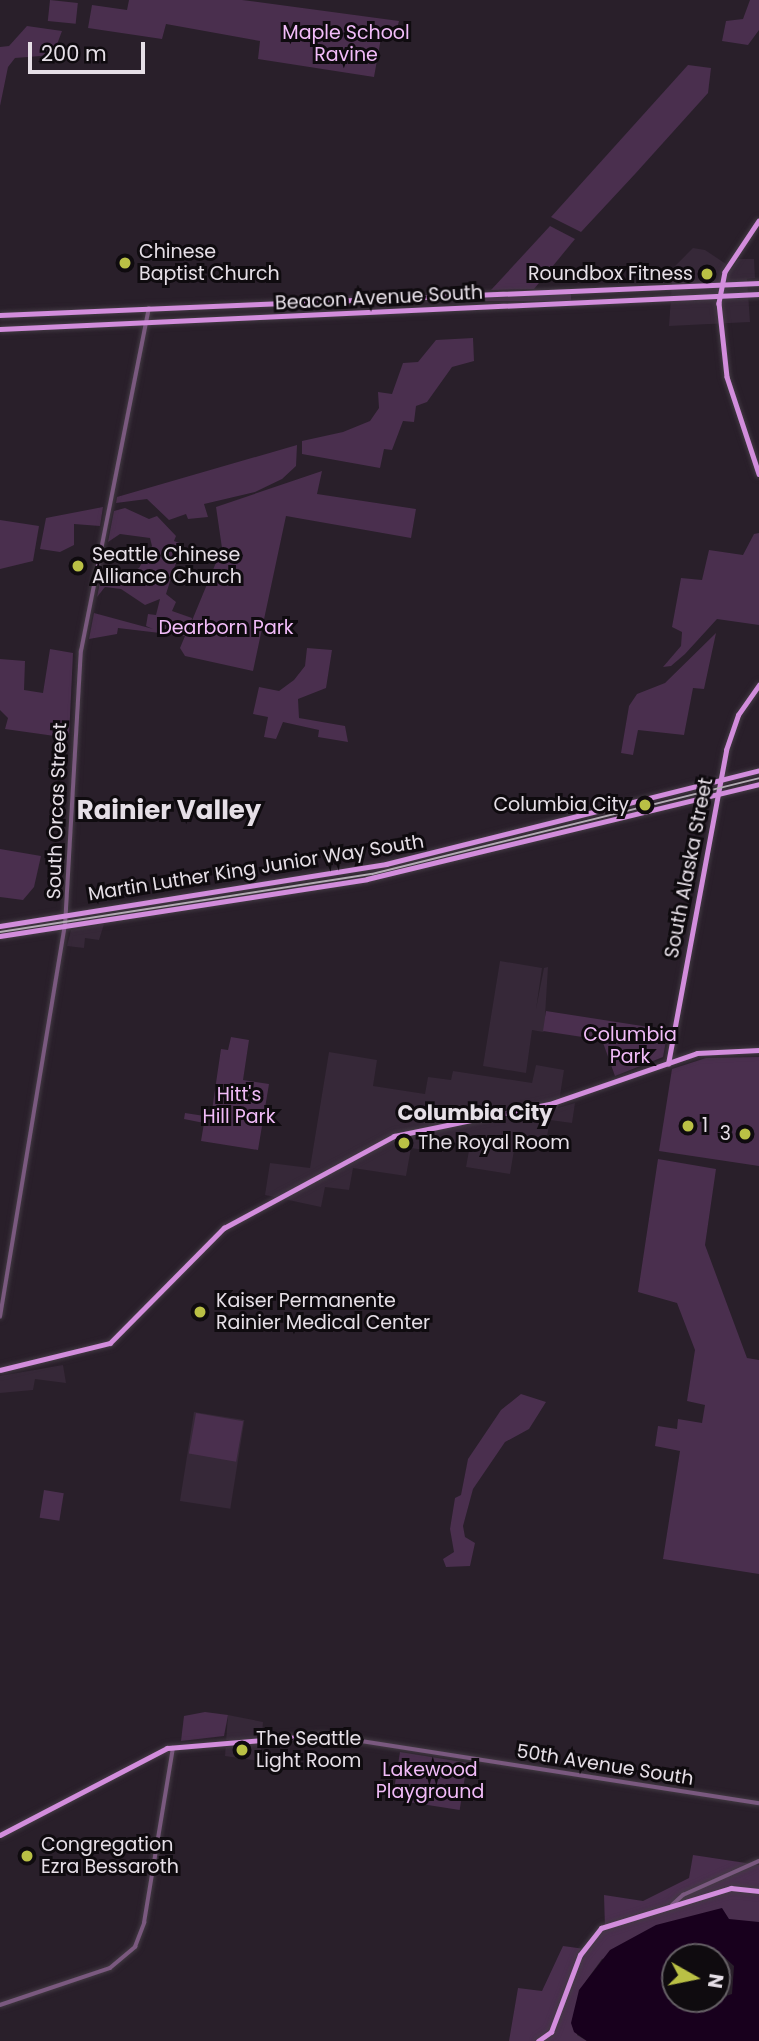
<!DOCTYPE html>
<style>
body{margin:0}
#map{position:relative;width:759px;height:2041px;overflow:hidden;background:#291f2a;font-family:Poppins,sans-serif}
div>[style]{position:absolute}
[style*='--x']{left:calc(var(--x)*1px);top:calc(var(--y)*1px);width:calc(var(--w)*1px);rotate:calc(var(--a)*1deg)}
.built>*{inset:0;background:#362838;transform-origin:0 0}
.green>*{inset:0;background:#4a2f4e;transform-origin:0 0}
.water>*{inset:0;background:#18001d}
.roads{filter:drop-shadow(0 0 2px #433a44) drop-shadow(0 0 2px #433a44)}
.minor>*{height:3.5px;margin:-1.75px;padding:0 1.75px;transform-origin:1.75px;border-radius:1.75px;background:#7a597f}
.major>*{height:4.5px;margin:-2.25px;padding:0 2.25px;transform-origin:2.25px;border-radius:2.25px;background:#d28ddc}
.tram>*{height:2px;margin:-1px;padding:0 1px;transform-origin:1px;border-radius:1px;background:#b2aab3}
.dots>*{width:19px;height:19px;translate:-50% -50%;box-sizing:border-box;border:4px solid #0f0b0f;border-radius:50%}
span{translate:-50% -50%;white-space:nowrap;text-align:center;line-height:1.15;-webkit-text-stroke:6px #0f0b0f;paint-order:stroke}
.park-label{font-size:19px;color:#f2bcf9}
.poi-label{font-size:19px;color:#e6dfe7}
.left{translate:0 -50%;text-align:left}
.right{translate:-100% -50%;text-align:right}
.street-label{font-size:19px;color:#e6dfe7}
.neighbourhood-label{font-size:21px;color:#e6dfe7;font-weight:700}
.district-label{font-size:26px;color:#e6dfe7;font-weight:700}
.north{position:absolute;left:661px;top:1943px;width:70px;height:70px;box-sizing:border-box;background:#0f0b0f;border:2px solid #656065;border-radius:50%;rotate:99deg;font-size:19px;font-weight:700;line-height:28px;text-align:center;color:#e6dfe7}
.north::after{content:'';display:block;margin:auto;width:24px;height:32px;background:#bac045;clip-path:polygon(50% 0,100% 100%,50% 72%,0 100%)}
.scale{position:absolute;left:28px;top:42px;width:117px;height:32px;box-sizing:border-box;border:4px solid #e6dfe7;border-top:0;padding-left:9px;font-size:21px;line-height:24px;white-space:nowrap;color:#e6dfe7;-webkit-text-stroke:5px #0f0b0f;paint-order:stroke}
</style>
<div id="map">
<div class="built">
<div style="clip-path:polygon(693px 248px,705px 250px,732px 268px,738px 259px,754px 259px,755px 278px,747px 279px,750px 322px,669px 326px,673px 268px)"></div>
<div style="clip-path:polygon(104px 924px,99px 940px,85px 938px,84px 948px,67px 946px,71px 930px)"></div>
<div style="clip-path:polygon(500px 961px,542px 968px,536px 1009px,544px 968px,548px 967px,545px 1016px,565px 1019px,543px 1032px,532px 1030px,526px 1073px,483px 1066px)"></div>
<div style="clip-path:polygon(329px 1052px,377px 1060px,373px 1086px,425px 1094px,428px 1077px,451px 1080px,453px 1071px,532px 1083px,536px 1065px,564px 1070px,558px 1108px,575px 1103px,572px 1123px,550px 1120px,546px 1142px,516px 1138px,510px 1174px,466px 1167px,470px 1145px,442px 1141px,439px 1152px,411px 1148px,406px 1176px,353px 1168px,349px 1190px,325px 1187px,321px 1207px,265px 1195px,270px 1163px,310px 1168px)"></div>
<div style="clip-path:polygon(63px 1365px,66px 1383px,35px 1379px,33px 1390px,0 1393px,0 1376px)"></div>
<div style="left:194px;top:1412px;width:51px;height:90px;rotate:9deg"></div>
<div style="clip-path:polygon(228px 1715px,263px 1722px,260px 1761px,225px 1756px)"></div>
</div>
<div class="green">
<div style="left:50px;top:0;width:28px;height:21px;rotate:6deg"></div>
<div style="clip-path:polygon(129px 0,242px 0,399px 21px,394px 40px,381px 38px,374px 77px,258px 59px,260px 41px,166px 24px,162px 39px,88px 28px,92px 5px,127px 10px)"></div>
<div style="clip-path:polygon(750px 0,759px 0,759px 30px,748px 45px,722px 41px,726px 21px,743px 19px)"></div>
<div style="clip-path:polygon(27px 26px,62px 31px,53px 55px,15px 58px,8px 67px,0 106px,0 47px,9px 46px)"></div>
<div style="clip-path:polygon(688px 65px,711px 68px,708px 93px,635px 174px,581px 232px,551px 217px)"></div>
<div style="clip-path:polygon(550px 226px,575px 239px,534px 289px,491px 290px)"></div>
<div style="left:571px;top:292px;width:9px;height:94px;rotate:90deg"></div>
<div style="clip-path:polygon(473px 338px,474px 361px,452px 367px,427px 402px,416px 406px,414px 422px,403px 421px,392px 450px,384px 449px,380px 468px,302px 454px,302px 441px,343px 432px,370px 421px,379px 408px,378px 392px,392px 394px,403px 363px,418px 362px,436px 340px)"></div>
<div style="clip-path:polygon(297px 445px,296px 466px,282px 479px,255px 492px,204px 504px,208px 517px,188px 519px,186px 514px,169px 520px,147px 499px,116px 503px,117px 497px)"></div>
<div style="clip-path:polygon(322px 471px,317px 494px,416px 509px,411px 538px,286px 516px,253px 671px,185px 656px,180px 648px,185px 636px,118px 628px,117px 634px,89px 639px,94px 613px,153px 629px,146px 626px,148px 614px,156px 615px,160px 599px,145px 605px,121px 589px,105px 587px,97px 597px,101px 577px,118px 579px,139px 568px,152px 546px,150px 538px,120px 534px,108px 542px,114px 511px,125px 508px,149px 519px,157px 516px,176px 536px,174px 541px,182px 544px,166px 594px,176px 602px,172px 611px,192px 618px,191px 623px,222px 548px,216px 507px)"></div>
<div style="clip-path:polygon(103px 507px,100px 526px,74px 524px,74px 545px,60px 552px,40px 549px,46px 518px)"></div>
<div style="clip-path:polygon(0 520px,39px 526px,33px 561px,0 569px)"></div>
<div style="clip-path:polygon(759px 533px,759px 625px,717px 619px,685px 654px,671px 666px,663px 667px,681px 646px,682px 632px,672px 627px,681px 578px,702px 580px,709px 550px,743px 555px,754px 534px)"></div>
<div style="clip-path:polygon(716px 633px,704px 689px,693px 688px,684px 735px,638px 730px,633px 755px,621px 753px,629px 706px,637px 694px,665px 683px)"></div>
<div style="clip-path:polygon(307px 648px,332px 650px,326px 688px,298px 699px,299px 718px,345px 726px,348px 742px,318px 737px,319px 730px,283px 722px,276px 739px,264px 737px,268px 717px,253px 714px,259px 687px,279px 691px,294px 680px,305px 666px)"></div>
<div style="clip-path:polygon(50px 649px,73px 653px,69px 738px,5px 729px,8px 718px,0 710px,0 659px,25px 661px,24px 690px,43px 693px)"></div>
<div style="clip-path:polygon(0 849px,41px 856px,34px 887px,23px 900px,0 897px)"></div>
<div style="clip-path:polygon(546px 1011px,668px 1030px,663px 1057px,615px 1076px,602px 1040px,543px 1031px)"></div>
<div style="clip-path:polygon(231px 1037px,249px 1040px,243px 1080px,269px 1084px,258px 1150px,201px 1141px,204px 1123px,184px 1119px,185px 1113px,211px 1117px,221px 1049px,228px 1050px)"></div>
<div style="clip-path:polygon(759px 1057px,759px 1166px,659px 1151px,672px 1069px,706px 1058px)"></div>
<div style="clip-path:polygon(658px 1159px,716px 1169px,705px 1245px,747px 1358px,759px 1360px,759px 1574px,663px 1559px,680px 1451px,655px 1446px,658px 1426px,677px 1429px,678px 1419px,702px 1423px,705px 1405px,687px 1401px,695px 1350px,677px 1303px,638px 1292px)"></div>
<div style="clip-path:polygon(521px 1394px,546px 1402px,529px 1429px,505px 1442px,473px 1489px,463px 1526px,465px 1537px,475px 1543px,470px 1566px,446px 1567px,443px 1559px,454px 1552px,450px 1529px,455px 1498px,461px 1495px,468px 1459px,501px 1410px)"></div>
<div style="left:196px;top:1413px;width:48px;height:41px;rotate:10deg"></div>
<div style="left:44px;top:1490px;width:20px;height:28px;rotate:9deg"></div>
<div style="clip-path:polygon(205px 1712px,228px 1715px,224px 1736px,181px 1741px,184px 1716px)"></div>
<div style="left:400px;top:1752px;width:68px;height:48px;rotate:9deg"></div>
<div style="clip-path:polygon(693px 1855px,759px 1865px,759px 1922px,602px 1959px,586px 1981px,577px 2035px,587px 2041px,509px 2041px,518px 1988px,542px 1991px,563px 1946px,585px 1949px,605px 1928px,604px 1895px,643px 1901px,689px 1878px)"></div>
</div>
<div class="water">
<div style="clip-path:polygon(evenodd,722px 1908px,729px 1919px,759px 1922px,759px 2041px,587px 2041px,574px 2032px,571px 2023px,579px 1990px,610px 1950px,656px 1925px,722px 1908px,723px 1956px,734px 1966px,732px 1994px,717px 1999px,675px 1999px,675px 1957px,723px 1956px)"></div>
</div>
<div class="roads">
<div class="minor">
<div style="--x:0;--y:1317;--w:396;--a:-80.6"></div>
<div style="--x:65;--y:926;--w:275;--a:-86.7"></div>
<div style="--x:81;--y:651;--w:349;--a:-78.8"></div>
<div style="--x:323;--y:1735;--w:441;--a:8.9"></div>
<div style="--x:672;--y:1905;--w:15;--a:-42"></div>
<div style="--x:683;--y:1895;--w:83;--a:-24.1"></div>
<div style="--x:0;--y:2005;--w:116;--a:-18.6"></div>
<div style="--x:110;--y:1968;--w:33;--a:-40"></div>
<div style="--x:135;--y:1947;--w:26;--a:-69"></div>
<div style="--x:144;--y:1923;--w:177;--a:-80.6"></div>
</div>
<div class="major">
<div style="--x:759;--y:221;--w:61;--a:123.7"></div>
<div style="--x:725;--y:272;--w:32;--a:101"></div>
<div style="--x:719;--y:303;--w:74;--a:83.8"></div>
<div style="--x:727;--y:377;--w:102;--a:71.7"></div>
<div style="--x:0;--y:315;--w:760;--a:-2.41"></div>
<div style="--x:0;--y:329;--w:760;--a:-2.64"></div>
<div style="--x:0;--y:926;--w:391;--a:-9.1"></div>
<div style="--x:386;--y:864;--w:385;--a:-14.1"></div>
<div style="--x:0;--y:936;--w:371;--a:-8.8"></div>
<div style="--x:367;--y:879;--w:403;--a:-13.6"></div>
<div style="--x:668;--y:1064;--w:319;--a:-79.5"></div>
<div style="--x:726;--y:750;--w:37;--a:-71"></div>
<div style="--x:738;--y:715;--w:37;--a:-55"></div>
<div style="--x:0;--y:1370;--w:113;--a:-13.8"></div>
<div style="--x:110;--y:1343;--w:162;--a:-45.3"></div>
<div style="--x:224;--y:1228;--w:193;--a:-28.4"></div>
<div style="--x:394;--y:1136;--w:162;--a:-11.7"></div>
<div style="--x:553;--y:1103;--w:152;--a:-19.1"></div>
<div style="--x:697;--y:1053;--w:62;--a:-2.8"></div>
<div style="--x:0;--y:1835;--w:188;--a:-27.5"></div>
<div style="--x:167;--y:1748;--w:157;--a:-4.8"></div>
<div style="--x:538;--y:2041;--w:16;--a:-35"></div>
<div style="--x:551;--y:2032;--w:82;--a:-69.4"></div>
<div style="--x:580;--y:1955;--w:34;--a:-52"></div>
<div style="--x:601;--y:1928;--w:136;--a:-17.1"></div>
<div style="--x:731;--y:1888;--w:28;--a:6"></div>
</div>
</div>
<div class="tram">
<div style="--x:0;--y:932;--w:376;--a:-8.9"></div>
<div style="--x:372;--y:874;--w:399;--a:-13.9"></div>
</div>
<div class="dots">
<div style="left:125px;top:263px;background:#bac045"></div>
<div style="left:707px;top:274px;background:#bac045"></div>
<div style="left:78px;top:566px;background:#bac045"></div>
<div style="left:645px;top:805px;background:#bac045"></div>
<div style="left:688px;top:1126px;background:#bac045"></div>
<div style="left:745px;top:1134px;background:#bac045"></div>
<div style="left:404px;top:1143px;background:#bac045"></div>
<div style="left:200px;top:1312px;background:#bac045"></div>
<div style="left:242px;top:1750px;background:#bac045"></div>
<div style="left:27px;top:1856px;background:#bac045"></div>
</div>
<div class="park-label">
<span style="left:346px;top:44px">Maple School<br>Ravine</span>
<span style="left:226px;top:628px">Dearborn Park</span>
<span style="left:630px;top:1046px">Columbia<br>Park</span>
<span style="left:239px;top:1106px">Hitt's<br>Hill Park</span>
<span style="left:430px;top:1781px">Lakewood<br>Playground</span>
</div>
<div class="poi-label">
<span class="left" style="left:139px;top:263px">Chinese<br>Baptist Church</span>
<span class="right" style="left:693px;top:274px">Roundbox Fitness</span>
<span class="left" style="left:92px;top:566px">Seattle Chinese<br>Alliance Church</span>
<span class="right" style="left:629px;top:805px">Columbia City</span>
<span class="left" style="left:702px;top:1126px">1</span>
<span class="right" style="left:731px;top:1134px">3</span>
<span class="left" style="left:418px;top:1143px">The Royal Room</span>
<span class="left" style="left:216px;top:1312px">Kaiser Permanente<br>Rainier Medical Center</span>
<span class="left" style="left:256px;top:1750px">The Seattle<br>Light Room</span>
<span class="left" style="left:41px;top:1856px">Congregation<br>Ezra Bessaroth</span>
</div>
<div class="street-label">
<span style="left:379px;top:298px;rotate:-3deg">Beacon Avenue South</span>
<span style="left:57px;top:811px;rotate:-88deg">South Orcas Street</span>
<span style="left:256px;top:868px;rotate:-9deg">Martin Luther King Junior Way South</span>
<span style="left:689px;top:868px;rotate:-79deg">South Alaska Street</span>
<span style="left:605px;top:1765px;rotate:9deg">50th Avenue South</span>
</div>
<div class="neighbourhood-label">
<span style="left:475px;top:1113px">Columbia City</span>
</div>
<div class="district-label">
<span style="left:169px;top:811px">Rainier Valley</span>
</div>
<div class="north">N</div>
<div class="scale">200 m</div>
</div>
